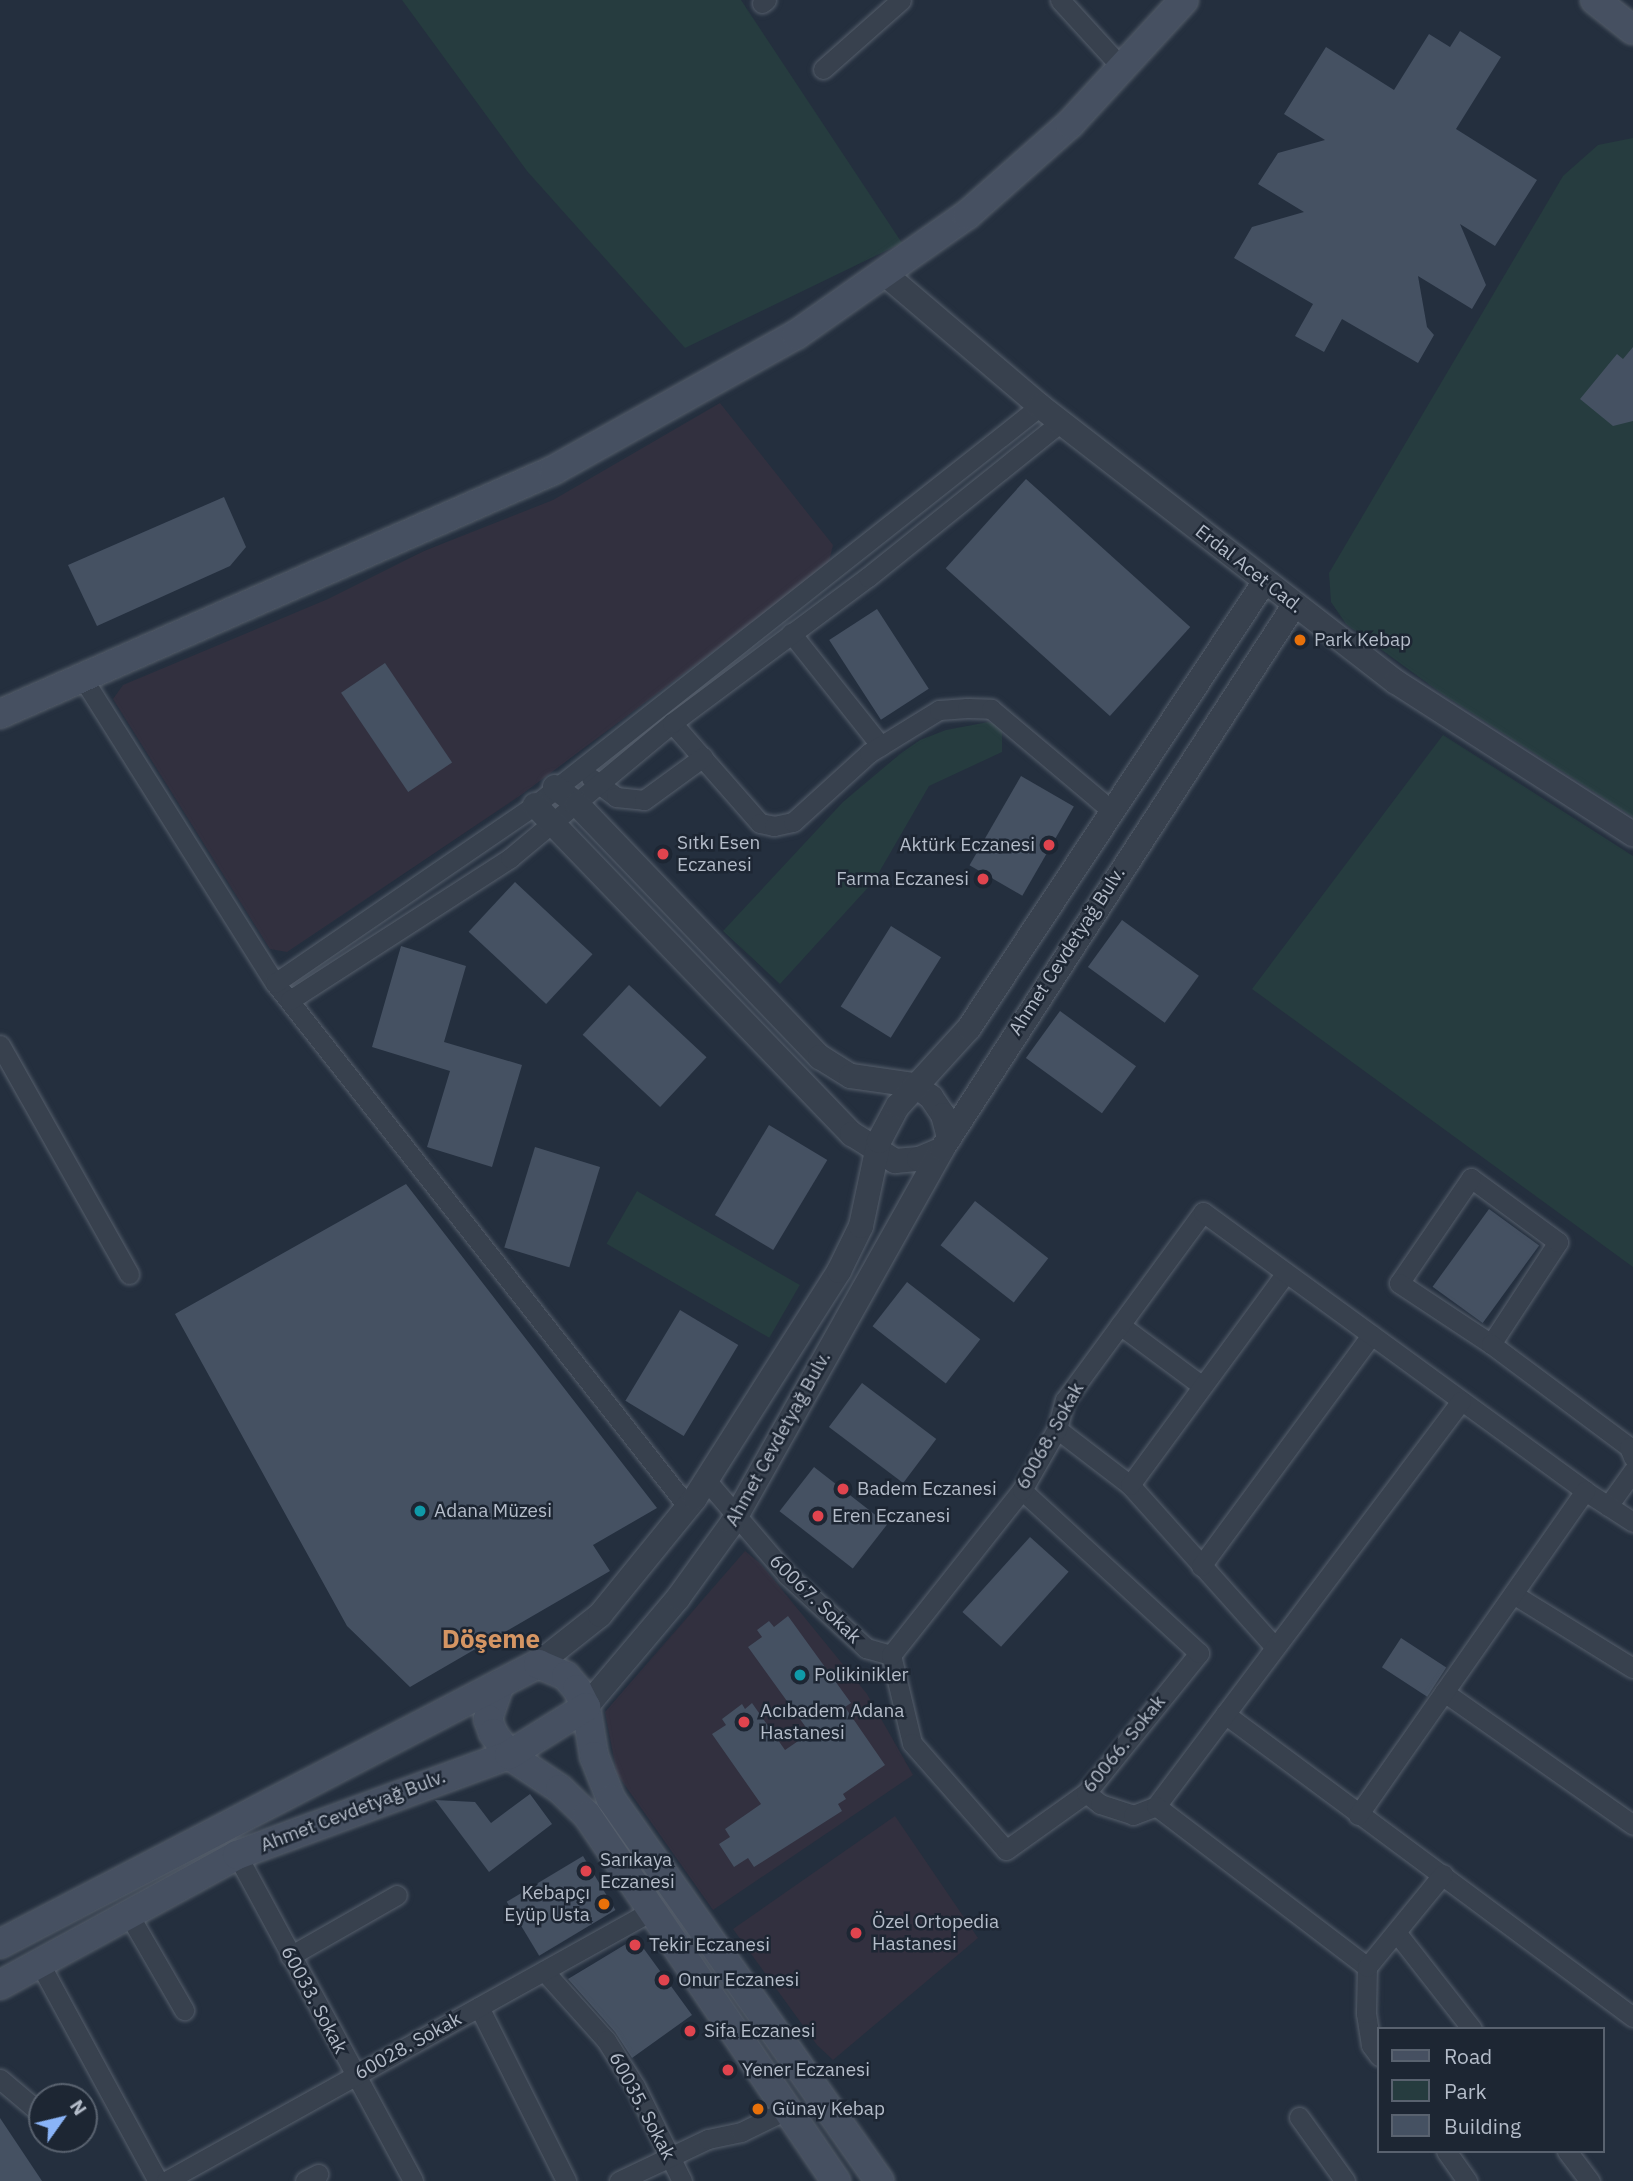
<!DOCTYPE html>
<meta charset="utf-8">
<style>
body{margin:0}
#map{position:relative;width:1633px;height:2181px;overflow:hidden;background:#242f3e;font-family:"IBM Plex Sans",sans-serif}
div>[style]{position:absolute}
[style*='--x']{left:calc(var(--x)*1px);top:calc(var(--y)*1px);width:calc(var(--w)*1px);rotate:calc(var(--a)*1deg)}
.medical>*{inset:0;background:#32303f}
.green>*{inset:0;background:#263c3f;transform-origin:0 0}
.building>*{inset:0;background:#455162;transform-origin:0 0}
.roads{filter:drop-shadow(0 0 2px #565f6c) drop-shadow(0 0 2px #565f6c)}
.minor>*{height:19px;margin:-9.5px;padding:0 9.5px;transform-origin:9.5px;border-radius:9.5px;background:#38414e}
.tertiary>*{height:24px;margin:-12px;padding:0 12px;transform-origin:12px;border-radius:12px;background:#38414e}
.secondary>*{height:28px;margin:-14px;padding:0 14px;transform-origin:14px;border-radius:14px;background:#465061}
.dots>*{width:19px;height:19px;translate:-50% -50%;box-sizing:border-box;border:4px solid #1d2633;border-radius:50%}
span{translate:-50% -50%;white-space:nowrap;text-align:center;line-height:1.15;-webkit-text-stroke:5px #1d2633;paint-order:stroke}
.street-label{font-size:19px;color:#b4bcc9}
.poi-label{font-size:19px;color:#b4bcc9}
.left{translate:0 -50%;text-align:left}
.right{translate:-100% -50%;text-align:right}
.district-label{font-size:26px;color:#d59563;font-weight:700}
.legend{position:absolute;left:1377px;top:2027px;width:228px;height:126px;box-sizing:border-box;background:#1d2633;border:2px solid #59626f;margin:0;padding:9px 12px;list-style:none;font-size:21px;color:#b4bcc9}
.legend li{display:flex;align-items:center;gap:14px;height:35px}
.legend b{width:35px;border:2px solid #59626f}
.north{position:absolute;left:28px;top:2083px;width:70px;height:70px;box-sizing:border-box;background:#1d2633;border:2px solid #59626f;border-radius:50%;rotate:56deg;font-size:19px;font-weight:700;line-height:28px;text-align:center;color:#b4bcc9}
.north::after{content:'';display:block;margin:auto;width:24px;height:32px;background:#8ab4f8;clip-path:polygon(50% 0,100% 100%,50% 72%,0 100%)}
</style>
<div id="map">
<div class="medical">
<div style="clip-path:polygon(720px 403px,833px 545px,828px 566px,521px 795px,287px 952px,270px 949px,113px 699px,123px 685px,328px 599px,424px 551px,553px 500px)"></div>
<div style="clip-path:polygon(745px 1551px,761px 1564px,867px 1694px,913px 1775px,713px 1910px,617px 1774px,605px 1712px)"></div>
<div style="clip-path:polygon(895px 1816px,978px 1938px,833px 2060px,817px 2045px,733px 1929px)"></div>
</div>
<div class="green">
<div style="clip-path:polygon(402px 0,741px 0,902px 243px,685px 348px,527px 171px)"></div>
<div style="clip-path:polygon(1633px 138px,1633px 817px,1441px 693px,1346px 624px,1331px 602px,1329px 573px,1563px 176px,1598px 145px)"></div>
<div style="clip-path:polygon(988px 722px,1002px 726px,1002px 752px,929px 786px,874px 881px,780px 984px,723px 931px,843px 802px,900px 754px,920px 740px,946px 730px)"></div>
<div style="clip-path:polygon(1443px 735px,1633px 856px,1633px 1267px,1252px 989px)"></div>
<div style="left:637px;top:1191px;width:188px;height:61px;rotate:30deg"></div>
</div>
<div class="building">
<div style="clip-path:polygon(1460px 31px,1501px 57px,1456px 129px,1537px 180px,1495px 246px,1460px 224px,1486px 285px,1472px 309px,1418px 276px,1427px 327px,1434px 335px,1418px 363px,1342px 319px,1324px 352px,1295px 336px,1313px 304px,1234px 258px,1252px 227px,1304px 212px,1258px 184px,1278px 153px,1325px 140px,1284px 114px,1326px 47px,1394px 90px,1429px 34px,1450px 47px)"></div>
<div style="clip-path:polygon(1633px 347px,1633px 421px,1613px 426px,1580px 399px,1617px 354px,1623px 359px)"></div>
<div style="left:1026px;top:479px;width:221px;height:120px;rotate:42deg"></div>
<div style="clip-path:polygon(224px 497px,246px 547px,230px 566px,97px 626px,68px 565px)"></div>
<div style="left:877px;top:609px;width:95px;height:57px;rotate:57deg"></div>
<div style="left:385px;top:663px;width:120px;height:53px;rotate:56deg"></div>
<div style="left:1021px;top:776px;width:61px;height:103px;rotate:30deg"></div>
<div style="left:515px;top:882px;width:106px;height:68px;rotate:43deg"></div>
<div style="left:1122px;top:920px;width:95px;height:58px;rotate:36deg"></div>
<div style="left:891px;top:926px;width:59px;height:95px;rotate:32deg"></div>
<div style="clip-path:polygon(401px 946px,466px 966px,444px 1042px,522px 1065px,492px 1167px,427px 1147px,450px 1071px,372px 1047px)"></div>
<div style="left:629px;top:985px;width:106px;height:68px;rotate:43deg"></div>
<div style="left:1060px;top:1011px;width:94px;height:58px;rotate:36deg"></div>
<div style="left:769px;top:1125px;width:68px;height:105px;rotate:31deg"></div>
<div style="left:535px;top:1147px;width:68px;height:105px;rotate:17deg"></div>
<div style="clip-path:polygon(406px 1184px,657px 1508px,593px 1545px,610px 1571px,410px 1687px,347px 1626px,175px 1314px)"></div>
<div style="left:975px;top:1201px;width:93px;height:56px;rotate:38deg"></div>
<div style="left:1489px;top:1209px;width:62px;height:96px;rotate:36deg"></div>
<div style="left:907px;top:1282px;width:93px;height:56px;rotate:38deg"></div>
<div style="left:680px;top:1310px;width:68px;height:106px;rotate:31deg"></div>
<div style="left:862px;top:1383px;width:93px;height:55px;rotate:37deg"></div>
<div style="left:814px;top:1467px;width:93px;height:56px;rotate:38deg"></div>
<div style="left:1030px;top:1537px;width:52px;height:101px;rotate:42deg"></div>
<div style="clip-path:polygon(788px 1616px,851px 1703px,845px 1707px,885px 1765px,843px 1794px,846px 1799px,838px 1804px,842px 1811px,754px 1867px,748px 1858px,734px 1867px,719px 1844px,730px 1837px,725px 1829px,761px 1804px,712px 1734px,726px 1725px,722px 1719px,742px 1704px,745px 1709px,752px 1703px,785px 1750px,810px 1733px,748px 1647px,762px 1637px,757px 1630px,769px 1621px,774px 1627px)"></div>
<div style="left:1401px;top:1638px;width:54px;height:35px;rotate:33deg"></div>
<div style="clip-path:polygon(530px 1794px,552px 1824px,489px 1872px,435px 1800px,475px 1802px,491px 1823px)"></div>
<div style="left:583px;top:1856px;width:63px;height:89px;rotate:59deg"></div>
<div style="clip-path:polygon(636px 1938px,692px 2015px,632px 2058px,615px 2032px,568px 1979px)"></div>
<div style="clip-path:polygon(0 2118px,42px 2181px,0 2181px)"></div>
</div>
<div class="roads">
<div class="minor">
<div style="--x:1060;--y:0;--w:93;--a:47.6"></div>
<div style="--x:762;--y:3;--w:5;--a:-37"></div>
<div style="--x:823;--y:69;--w:104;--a:-41.5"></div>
<div style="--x:791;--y:633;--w:144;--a:51.5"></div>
<div style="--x:82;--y:677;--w:362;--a:57.8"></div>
<div style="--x:275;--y:983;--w:667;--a:51.76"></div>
<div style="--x:672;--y:723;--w:133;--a:48.7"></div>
<div style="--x:760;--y:823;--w:14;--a:12"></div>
<div style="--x:774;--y:826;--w:19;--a:-12"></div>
<div style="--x:793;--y:822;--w:103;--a:-42.2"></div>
<div style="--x:869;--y:753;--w:82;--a:-31.6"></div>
<div style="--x:939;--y:710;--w:28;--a:-4"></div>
<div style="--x:967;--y:708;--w:24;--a:2"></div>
<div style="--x:991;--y:709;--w:158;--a:40.1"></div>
<div style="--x:591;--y:778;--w:31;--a:37"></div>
<div style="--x:616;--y:797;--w:28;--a:6"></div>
<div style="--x:644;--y:800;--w:73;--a:-36.1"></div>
<div style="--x:275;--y:983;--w:315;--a:-34.4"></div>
<div style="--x:535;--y:805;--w:644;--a:-38.31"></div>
<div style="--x:290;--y:1000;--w:262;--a:-32.8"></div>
<div style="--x:510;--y:858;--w:211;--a:-39.8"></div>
<div style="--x:672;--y:723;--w:244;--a:-36.7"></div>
<div style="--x:868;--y:577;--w:248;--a:-38.8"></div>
<div style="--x:0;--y:1045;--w:263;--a:60.6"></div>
<div style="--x:1120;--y:1325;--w:102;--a:36.6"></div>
<div style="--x:1491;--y:1344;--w:122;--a:-56.7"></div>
<div style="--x:1558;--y:1242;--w:108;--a:-143.7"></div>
<div style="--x:1471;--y:1178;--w:127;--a:124.4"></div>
<div style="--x:1399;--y:1283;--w:110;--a:33.5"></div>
<div style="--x:1491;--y:1344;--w:172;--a:36.7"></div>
<div style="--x:1629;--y:1447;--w:11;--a:68"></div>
<div style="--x:1057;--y:1429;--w:92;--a:37.5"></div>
<div style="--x:1130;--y:1485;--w:217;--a:48.2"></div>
<div style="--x:706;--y:1480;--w:125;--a:49.5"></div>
<div style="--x:787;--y:1575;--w:108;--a:42.7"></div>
<div style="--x:866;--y:1648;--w:26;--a:16"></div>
<div style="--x:891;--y:1655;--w:90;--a:76.6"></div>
<div style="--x:912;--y:1743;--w:142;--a:48.7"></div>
<div style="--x:1006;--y:1850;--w:98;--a:-35.5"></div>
<div style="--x:1086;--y:1793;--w:180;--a:-51.1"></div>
<div style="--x:1199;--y:1653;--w:241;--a:-137.4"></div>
<div style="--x:1130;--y:1485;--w:263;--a:-53.7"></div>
<div style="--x:1608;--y:1506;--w:43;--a:-54.5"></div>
<div style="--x:1201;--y:1566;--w:287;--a:-53.6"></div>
<div style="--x:1513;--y:1594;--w:141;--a:31.7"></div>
<div style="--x:891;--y:1655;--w:211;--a:-51.6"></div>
<div style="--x:1022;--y:1490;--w:70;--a:-60.2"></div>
<div style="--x:1057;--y:1429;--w:30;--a:-75"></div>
<div style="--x:1065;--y:1400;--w:233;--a:-53.7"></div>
<div style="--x:1203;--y:1212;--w:473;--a:36.1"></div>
<div style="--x:1585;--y:1491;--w:57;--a:32.9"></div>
<div style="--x:1444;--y:1692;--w:231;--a:35.1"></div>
<div style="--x:1225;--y:1714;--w:508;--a:36.6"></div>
<div style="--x:1086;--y:1793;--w:18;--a:38"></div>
<div style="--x:1100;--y:1804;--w:35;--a:18"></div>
<div style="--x:1133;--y:1815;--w:25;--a:-21"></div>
<div style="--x:1156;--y:1806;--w:507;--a:-53.02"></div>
<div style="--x:1156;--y:1806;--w:265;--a:37.3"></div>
<div style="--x:1358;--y:1815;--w:396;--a:-55"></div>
<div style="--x:237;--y:1855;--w:370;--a:61.6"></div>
<div style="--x:129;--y:1915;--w:110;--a:59.9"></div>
<div style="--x:1396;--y:1932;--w:123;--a:51.9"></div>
<div style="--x:290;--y:1956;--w:123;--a:-29.7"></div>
<div style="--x:40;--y:1964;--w:247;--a:61.5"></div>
<div style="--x:544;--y:1971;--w:93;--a:48.1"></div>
<div style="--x:606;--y:2040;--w:54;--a:57.8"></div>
<div style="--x:635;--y:2086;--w:106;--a:63.7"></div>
<div style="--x:479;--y:2007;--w:195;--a:63.4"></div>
<div style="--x:1379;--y:2056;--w:14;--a:-126"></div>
<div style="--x:1371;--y:2045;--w:32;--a:-99"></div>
<div style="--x:1366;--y:2013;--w:46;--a:-88.8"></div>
<div style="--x:1367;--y:1967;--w:120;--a:-50.7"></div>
<div style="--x:0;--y:2079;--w:43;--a:40.3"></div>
<div style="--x:1299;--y:2117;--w:79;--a:54.3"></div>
<div style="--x:1446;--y:2151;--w:37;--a:55"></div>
<div style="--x:1567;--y:2151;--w:38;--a:53"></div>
<div style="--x:166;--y:2181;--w:555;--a:-29.1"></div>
<div style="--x:305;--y:2181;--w:15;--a:-28"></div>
<div style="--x:619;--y:2181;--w:98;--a:-25.3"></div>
<div style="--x:708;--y:2139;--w:34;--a:-12"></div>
<div style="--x:741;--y:2132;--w:52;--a:-26.1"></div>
</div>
<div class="tertiary">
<div style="--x:886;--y:275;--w:202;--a:40.4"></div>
<div style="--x:1040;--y:406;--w:450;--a:37.8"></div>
<div style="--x:1396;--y:682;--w:282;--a:32.7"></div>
<div style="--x:555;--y:787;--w:28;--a:38"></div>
<div style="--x:577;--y:804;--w:351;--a:46.2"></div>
<div style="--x:820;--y:1057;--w:36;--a:32"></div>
<div style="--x:851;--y:1076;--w:64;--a:8.1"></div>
<div style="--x:914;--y:1085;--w:21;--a:35"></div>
<div style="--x:931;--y:1097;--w:22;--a:56"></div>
<div style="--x:943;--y:1115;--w:24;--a:75"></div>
<div style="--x:535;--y:805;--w:457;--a:46.1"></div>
<div style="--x:852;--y:1134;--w:51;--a:32.1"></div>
<div style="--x:895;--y:1161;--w:24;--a:-5"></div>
<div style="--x:919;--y:1159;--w:25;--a:-23"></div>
<div style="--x:538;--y:1664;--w:79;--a:-38.3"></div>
<div style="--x:600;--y:1615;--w:151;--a:-50.9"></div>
<div style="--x:695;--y:1498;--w:269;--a:-57.6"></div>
<div style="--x:839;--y:1271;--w:50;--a:-63.9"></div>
<div style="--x:861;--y:1226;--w:87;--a:-78"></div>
<div style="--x:879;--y:1141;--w:40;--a:-62"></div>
<div style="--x:898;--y:1106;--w:105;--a:-47.7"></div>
<div style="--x:969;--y:1028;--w:536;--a:-56.49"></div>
<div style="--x:586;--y:1707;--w:143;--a:-49.8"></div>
<div style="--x:678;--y:1598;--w:94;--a:-54.1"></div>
<div style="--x:733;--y:1522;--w:428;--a:-60.7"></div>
<div style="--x:942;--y:1149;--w:649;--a:-57.07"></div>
</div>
<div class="secondary">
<div style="--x:1595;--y:0;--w:48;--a:38.3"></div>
<div style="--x:0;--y:714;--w:605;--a:-23.77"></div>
<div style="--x:554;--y:470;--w:277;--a:-29.2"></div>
<div style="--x:796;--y:335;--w:209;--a:-35.1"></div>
<div style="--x:967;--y:215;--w:137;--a:-41.5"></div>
<div style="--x:1070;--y:124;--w:168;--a:-47.4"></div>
<div style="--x:500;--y:1684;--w:37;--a:109"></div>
<div style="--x:488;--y:1719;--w:15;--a:70"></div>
<div style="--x:493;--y:1733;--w:27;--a:54"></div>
<div style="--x:509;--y:1755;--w:61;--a:33.7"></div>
<div style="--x:560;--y:1789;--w:37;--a:44"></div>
<div style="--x:587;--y:1815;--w:443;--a:55.8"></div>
<div style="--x:0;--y:1944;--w:607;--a:-27.49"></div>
<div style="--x:538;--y:1664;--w:30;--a:23"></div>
<div style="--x:566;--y:1676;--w:17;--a:50"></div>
<div style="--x:577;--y:1689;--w:20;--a:63"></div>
<div style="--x:586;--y:1707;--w:50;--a:80.7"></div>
<div style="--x:594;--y:1756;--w:46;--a:68.4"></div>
<div style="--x:611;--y:1799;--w:467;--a:54.9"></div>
<div style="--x:0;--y:1985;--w:270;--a:-28.7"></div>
<div style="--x:237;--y:1855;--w:290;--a:-20.2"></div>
<div style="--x:509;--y:1755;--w:91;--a:-31.9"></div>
</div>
</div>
<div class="dots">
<div style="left:1300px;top:640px;background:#e8710a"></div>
<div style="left:1049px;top:845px;background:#e0444e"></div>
<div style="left:663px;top:854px;background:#e0444e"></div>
<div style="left:983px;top:879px;background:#e0444e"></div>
<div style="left:843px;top:1489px;background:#e0444e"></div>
<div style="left:420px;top:1511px;background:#0f9aa8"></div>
<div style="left:818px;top:1516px;background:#e0444e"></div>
<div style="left:800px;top:1675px;background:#0f9aa8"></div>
<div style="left:744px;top:1722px;background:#e0444e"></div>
<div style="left:586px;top:1871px;background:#e0444e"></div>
<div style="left:604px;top:1904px;background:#e8710a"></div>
<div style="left:856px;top:1933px;background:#e0444e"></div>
<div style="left:635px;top:1945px;background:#e0444e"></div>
<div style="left:664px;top:1980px;background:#e0444e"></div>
<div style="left:690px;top:2031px;background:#e0444e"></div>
<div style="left:728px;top:2070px;background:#e0444e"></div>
<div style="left:758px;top:2109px;background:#e8710a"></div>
</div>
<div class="street-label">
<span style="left:1249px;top:569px;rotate:38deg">Erdal Acet Cad.</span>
<span style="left:1067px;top:951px;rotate:-57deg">Ahmet Cevdetyağ Bulv.</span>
<span style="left:1050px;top:1436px;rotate:-61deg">60068. Sokak</span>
<span style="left:778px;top:1439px;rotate:-61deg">Ahmet Cevdetyağ Bulv.</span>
<span style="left:815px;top:1599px;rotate:44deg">60067. Sokak</span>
<span style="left:1124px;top:1744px;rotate:-51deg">60066. Sokak</span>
<span style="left:353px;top:1811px;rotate:-21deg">Ahmet Cevdetyağ Bulv.</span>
<span style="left:314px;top:2000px;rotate:62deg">60033. Sokak</span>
<span style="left:408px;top:2046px;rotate:-29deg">60028. Sokak</span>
<span style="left:642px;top:2106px;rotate:62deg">60035. Sokak</span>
</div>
<div class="poi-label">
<span class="left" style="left:1314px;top:640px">Park Kebap</span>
<span class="left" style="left:677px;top:854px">Sıtkı Esen<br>Eczanesi</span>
<span class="right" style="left:1035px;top:845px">Aktürk Eczanesi</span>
<span class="right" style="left:969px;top:879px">Farma Eczanesi</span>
<span class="left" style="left:857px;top:1489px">Badem Eczanesi</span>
<span class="left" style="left:434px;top:1511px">Adana Müzesi</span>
<span class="left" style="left:832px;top:1516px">Eren Eczanesi</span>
<span class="left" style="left:814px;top:1675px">Polikinikler</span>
<span class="left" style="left:760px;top:1722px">Acıbadem Adana<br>Hastanesi</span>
<span class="left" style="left:600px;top:1871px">Sarıkaya<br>Eczanesi</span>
<span class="right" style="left:590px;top:1904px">Kebapçı<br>Eyüp Usta</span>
<span class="left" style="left:872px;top:1933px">Özel Ortopedia<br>Hastanesi</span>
<span class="left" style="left:649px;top:1945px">Tekir Eczanesi</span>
<span class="left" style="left:678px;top:1980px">Onur Eczanesi</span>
<span class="left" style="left:704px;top:2031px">Sifa Eczanesi</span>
<span class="left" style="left:742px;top:2070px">Yener Eczanesi</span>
<span class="left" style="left:772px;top:2109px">Günay Kebap</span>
</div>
<div class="district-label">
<span style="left:491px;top:1639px">Döşeme</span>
</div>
<ul class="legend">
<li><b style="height:9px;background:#465061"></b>Road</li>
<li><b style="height:19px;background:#263c3f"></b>Park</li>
<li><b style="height:19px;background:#455162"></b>Building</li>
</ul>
<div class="north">N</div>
</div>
